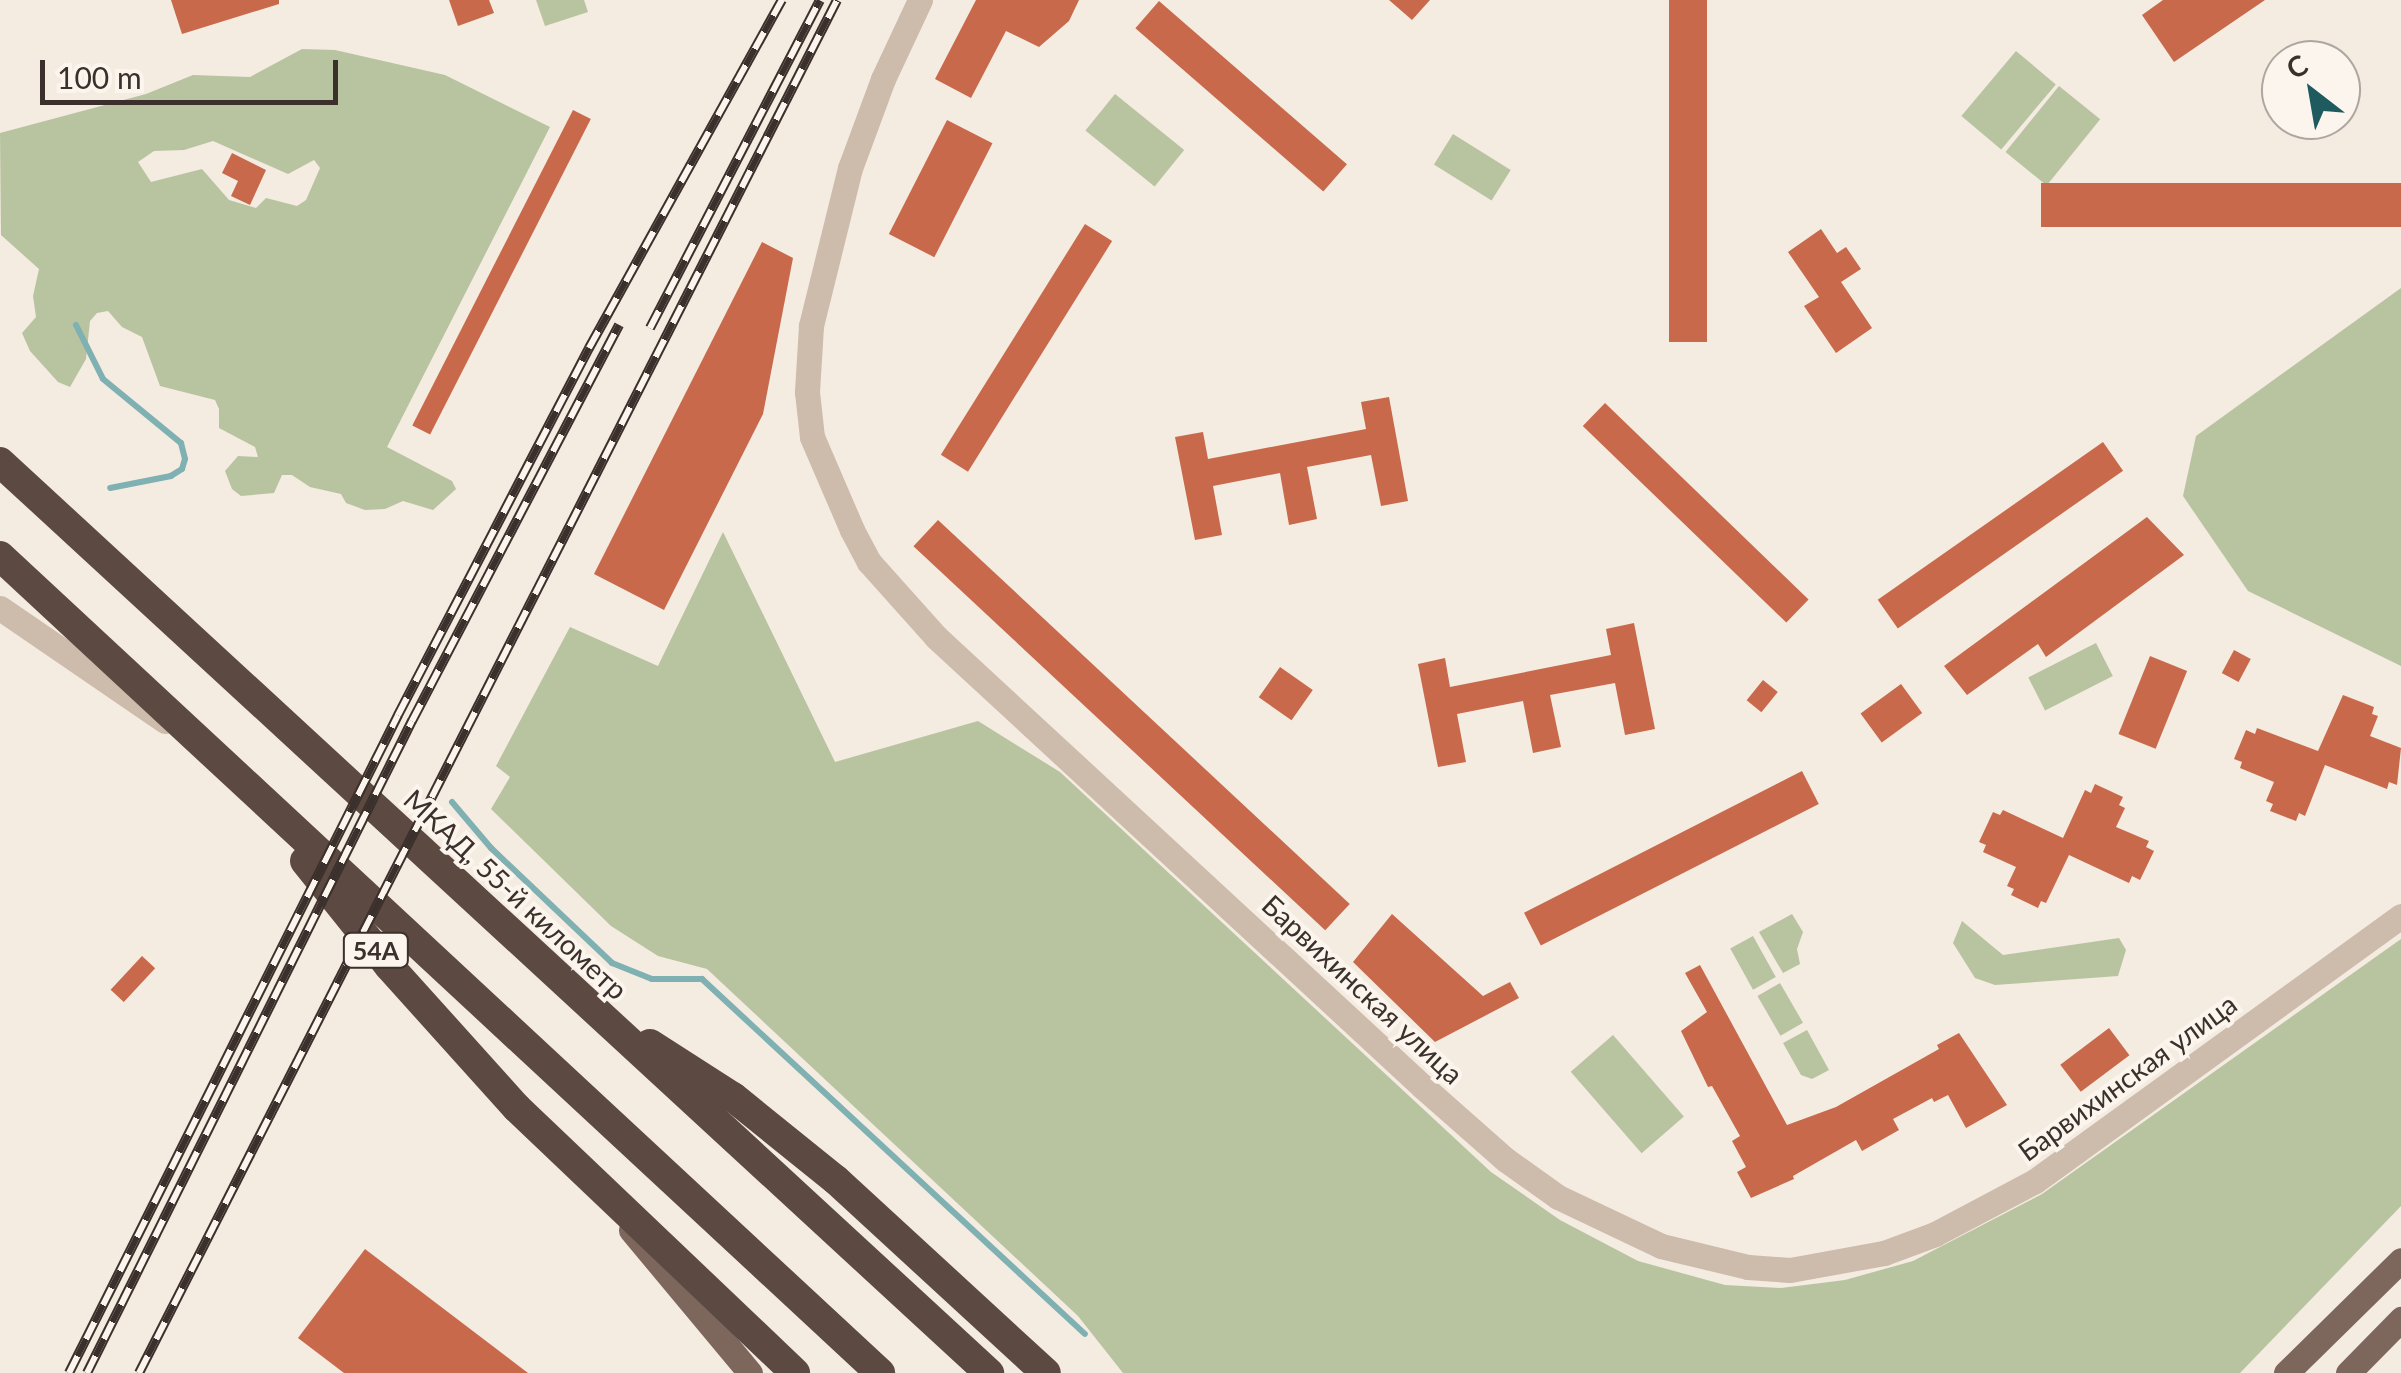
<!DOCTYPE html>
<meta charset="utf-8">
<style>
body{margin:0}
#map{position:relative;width:2401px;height:1373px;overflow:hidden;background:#f4ebe1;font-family:Lato,sans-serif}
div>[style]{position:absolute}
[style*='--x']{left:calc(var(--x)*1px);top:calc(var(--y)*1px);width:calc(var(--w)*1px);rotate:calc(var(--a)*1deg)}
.green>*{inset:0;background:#b8c4a0;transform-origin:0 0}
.stream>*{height:6px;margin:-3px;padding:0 3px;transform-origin:3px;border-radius:3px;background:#7fb0b2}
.building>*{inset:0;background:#c8694b;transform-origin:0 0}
.minor>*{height:25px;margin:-12.5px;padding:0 12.5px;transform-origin:12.5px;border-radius:12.5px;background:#cdbbac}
.major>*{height:25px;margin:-12.5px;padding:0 12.5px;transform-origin:12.5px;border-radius:12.5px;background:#7d675c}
.highway>*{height:30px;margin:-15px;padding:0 15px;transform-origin:15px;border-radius:15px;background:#5c4a42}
.rail>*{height:10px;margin-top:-5px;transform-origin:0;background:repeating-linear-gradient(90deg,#fbf5ee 0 19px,#3b302b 0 38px);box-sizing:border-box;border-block:2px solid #3b302b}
span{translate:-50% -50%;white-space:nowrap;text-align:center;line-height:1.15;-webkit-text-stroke:8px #fbf5ee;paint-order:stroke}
.shield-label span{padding:2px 8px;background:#fbf5ee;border:2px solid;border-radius:8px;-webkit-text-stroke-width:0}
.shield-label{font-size:25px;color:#3b302b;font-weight:700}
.street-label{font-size:28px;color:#3b302b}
.north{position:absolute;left:2261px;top:40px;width:100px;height:100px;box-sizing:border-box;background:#fbf5ee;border:2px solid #aea6a0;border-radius:50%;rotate:329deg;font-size:28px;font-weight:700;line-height:40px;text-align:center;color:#3b302b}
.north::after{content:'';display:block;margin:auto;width:35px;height:45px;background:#1f5a5e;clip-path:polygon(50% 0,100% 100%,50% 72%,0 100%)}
.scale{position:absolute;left:40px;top:60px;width:298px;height:45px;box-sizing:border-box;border:5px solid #3b302b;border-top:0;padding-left:12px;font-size:30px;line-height:35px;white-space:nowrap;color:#3b302b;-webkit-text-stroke:8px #fbf5ee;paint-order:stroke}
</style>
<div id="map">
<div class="green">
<div style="clip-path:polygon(536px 0,584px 0,588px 12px,545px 26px)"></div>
<div style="clip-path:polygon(evenodd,302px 49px,335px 50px,445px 75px,550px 127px,387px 447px,452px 481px,456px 489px,433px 510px,403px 501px,385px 509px,365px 510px,346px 503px,341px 494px,310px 487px,292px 475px,282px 475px,274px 493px,241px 496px,232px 489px,225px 471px,238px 456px,258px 457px,255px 447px,219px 428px,219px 409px,215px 400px,160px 386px,142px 337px,122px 327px,108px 311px,97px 313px,90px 321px,86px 359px,70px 387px,58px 382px,30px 351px,22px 333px,36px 317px,33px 296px,39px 269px,1px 235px,0 133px,146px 94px,193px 75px,250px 77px,302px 49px,213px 141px,288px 174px,314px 160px,320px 168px,306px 200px,297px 206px,266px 198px,256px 208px,229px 200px,202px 169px,151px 182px,138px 162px,154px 151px,184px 150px,213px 141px)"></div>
<div style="left:2016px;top:51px;width:52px;height:85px;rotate:40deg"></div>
<div style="left:2059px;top:86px;width:53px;height:85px;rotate:39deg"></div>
<div style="left:1115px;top:94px;width:89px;height:47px;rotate:39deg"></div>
<div style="left:1453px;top:134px;width:68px;height:36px;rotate:32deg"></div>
<div style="clip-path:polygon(2401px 288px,2401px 666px,2248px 591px,2183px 496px,2196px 436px)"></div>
<div style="clip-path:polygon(723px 532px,835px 762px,978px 721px,1060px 772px,1491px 1172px,1560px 1220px,1638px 1261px,1725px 1285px,1781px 1288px,1845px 1280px,1913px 1261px,2042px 1194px,2401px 939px,2401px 1206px,2240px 1373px,1123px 1373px,1078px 1316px,707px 969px,658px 956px,611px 926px,491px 809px,510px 777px,496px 766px,570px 627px,658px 666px)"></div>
<div style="left:2096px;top:643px;width:37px;height:76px;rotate:63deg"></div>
<div style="clip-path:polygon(1792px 914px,1803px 932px,1797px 949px,1800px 964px,1783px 973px,1759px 932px)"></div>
<div style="clip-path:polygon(1962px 921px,2003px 955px,2119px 938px,2126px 950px,2118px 976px,1995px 985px,1975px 978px,1953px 943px)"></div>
<div style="left:1753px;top:936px;width:47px;height:26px;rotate:61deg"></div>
<div style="left:1780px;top:983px;width:46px;height:26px;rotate:60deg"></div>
<div style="clip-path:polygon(1807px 1030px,1829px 1070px,1812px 1079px,1801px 1075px,1783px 1043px)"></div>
<div style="left:1613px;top:1035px;width:108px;height:56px;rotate:49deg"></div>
</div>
<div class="stream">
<div style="--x:76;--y:325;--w:60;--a:63.4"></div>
<div style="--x:103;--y:379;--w:101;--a:39.4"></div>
<div style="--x:181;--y:443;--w:16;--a:76"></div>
<div style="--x:185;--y:459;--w:10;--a:107"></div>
<div style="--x:182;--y:469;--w:13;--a:148"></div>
<div style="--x:171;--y:476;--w:62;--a:168.9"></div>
<div style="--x:452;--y:802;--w:60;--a:49.7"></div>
<div style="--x:491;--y:848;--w:167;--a:43.5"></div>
<div style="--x:612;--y:963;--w:43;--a:21.8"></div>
<div style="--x:652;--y:979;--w:50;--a:0"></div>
<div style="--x:702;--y:979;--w:522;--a:42.83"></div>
</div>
<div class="building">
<div style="clip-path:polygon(171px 0,279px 0,279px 4px,182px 34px)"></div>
<div style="clip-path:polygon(449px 0,489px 0,494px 13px,458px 26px)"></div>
<div style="clip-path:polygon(976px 0,1079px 0,1069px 21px,1039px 47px,1006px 31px,971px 98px,935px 79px)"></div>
<div style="clip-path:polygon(1389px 0,1430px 0,1412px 20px)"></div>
<div style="left:1669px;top:0;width:38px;height:342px"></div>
<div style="clip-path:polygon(2163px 0,2265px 0,2174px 62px,2142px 15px)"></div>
<div style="left:1159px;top:1px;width:249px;height:36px;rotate:41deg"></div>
<div style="left:573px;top:110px;width:20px;height:354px;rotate:27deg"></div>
<div style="left:947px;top:120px;width:51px;height:128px;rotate:27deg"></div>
<div style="clip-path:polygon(232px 153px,266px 170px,250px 205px,231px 196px,238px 181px,222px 173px)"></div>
<div style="left:2401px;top:183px;width:44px;height:360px;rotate:90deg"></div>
<div style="left:1085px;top:224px;width:32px;height:272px;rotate:32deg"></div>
<div style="clip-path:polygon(1821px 229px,1837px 253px,1846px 247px,1861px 269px,1841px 282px,1872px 328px,1836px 353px,1804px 306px,1819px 297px,1788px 252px)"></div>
<div style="clip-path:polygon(762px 242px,793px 258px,763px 414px,664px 610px,594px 574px)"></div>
<div style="clip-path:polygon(1389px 397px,1408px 501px,1381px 506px,1371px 455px,1307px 467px,1317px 519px,1289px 525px,1280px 473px,1213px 486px,1222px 535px,1195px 540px,1175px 437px,1203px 432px,1208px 459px,1366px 429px,1361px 402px)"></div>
<div style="left:1605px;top:403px;width:283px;height:32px;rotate:44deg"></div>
<div style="left:2103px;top:442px;width:35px;height:275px;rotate:55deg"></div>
<div style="clip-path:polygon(2147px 517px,2184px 555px,2046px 657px,2038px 644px,1967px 695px,1944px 666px)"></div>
<div style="left:938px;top:520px;width:563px;height:36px;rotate:43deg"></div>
<div style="clip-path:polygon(1634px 623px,1655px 729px,1625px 735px,1615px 683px,1550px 695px,1561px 747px,1533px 753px,1523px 701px,1457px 714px,1466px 762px,1438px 767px,1418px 664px,1445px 658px,1450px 687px,1611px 655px,1606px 629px)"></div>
<div style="left:2234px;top:650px;width:19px;height:26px;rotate:28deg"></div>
<div style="left:2150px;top:656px;width:40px;height:84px;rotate:22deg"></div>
<div style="left:1280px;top:667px;width:40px;height:37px;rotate:35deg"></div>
<div style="left:1763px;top:680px;width:19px;height:26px;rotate:39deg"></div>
<div style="left:1901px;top:684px;width:36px;height:50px;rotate:54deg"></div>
<div style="clip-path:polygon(2343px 695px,2374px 707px,2372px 714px,2378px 716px,2370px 736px,2401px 748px,2397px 785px,2389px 782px,2387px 789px,2325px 765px,2305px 816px,2299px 813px,2296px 821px,2270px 811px,2273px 804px,2266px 801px,2274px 782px,2240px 768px,2242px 762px,2234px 759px,2246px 730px,2255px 734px,2257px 728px,2318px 751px)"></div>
<div style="left:1802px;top:771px;width:37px;height:312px;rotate:63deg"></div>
<div style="clip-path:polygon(2095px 784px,2123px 797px,2119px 805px,2125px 808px,2116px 827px,2149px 841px,2146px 847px,2154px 851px,2140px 880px,2132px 876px,2129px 883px,2069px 855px,2046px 903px,2041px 901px,2038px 908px,2011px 895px,2014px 889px,2007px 886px,2016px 867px,1983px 852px,1986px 845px,1979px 842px,1993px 812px,2000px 815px,2003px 810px,2063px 838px,2085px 790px,2091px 793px)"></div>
<div style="clip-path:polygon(1392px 914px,1483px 996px,1510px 982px,1519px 998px,1435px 1042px,1353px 962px)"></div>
<div style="left:142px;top:956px;width:18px;height:46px;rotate:43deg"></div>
<div style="clip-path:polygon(1700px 965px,1787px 1125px,1836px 1107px,1939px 1049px,1937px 1045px,1959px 1033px,2007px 1105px,1966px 1128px,1948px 1095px,1934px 1102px,1932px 1098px,1893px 1119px,1899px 1130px,1862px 1151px,1856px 1140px,1793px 1176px,1794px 1179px,1751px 1198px,1737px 1172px,1746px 1167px,1732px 1141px,1740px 1136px,1712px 1086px,1708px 1087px,1681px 1031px,1707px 1012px,1685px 973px)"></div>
<div style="left:2109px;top:1028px;width:34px;height:61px;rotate:53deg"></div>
<div style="clip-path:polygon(365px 1249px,528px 1373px,344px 1373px,298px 1338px)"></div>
</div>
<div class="minor">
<div style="--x:920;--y:0;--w:87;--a:115.1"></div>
<div style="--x:883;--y:79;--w:95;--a:110.3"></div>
<div style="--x:850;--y:168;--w:163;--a:103.9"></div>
<div style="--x:811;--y:326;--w:66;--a:93.5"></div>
<div style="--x:807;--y:392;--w:45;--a:83.7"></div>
<div style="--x:812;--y:437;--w:101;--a:66.7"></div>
<div style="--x:852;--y:530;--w:36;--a:62"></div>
<div style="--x:869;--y:562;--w:101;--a:48.2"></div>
<div style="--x:936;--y:637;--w:662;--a:42.73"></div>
<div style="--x:1422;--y:1086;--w:112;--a:41.4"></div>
<div style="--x:1506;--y:1160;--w:64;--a:35.4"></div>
<div style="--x:1558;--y:1197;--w:114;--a:25.4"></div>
<div style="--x:1661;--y:1246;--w:89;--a:13.6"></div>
<div style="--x:1748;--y:1267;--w:42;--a:4.1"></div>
<div style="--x:1790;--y:1270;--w:96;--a:-10.3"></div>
<div style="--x:1884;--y:1253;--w:54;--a:-20.4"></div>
<div style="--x:1935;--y:1234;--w:113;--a:-27.9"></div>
<div style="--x:2035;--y:1181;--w:452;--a:-35.9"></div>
<div style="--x:0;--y:608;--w:200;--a:34.4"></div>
</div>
<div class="major">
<div style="--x:631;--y:1230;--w:186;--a:50.2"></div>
<div style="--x:2286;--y:1373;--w:161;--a:-44.5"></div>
<div style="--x:2348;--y:1373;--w:76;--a:-45.5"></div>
</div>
<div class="highway">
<div style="--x:0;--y:462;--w:1345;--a:42.65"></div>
<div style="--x:0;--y:556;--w:1201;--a:42.87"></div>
<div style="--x:305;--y:861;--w:134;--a:51.3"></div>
<div style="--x:389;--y:966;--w:191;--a:48"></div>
<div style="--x:517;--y:1108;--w:384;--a:43.6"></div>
<div style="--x:650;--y:1044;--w:98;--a:32.6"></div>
<div style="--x:733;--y:1097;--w:132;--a:38.9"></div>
<div style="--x:836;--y:1180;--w:285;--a:42.6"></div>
</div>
<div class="rail">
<div style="--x:650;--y:328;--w:369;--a:-62.6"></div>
<div style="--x:69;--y:1373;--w:736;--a:-63.43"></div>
<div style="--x:398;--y:715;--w:414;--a:-62.5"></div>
<div style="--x:589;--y:348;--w:398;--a:-61"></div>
<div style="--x:87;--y:1373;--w:729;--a:-63.51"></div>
<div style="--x:412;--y:721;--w:447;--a:-62.4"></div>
<div style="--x:139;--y:1373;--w:1540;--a:-63.05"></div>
</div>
<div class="shield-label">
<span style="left:376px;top:950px">54А</span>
</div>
<div class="street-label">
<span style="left:516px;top:894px;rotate:43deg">МКАД, 55-й километр</span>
<span style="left:1363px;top:989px;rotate:43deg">Барвихинская улица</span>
<span style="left:2127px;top:1077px;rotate:-36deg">Барвихинская улица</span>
</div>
<div class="north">С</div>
<div class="scale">100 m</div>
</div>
